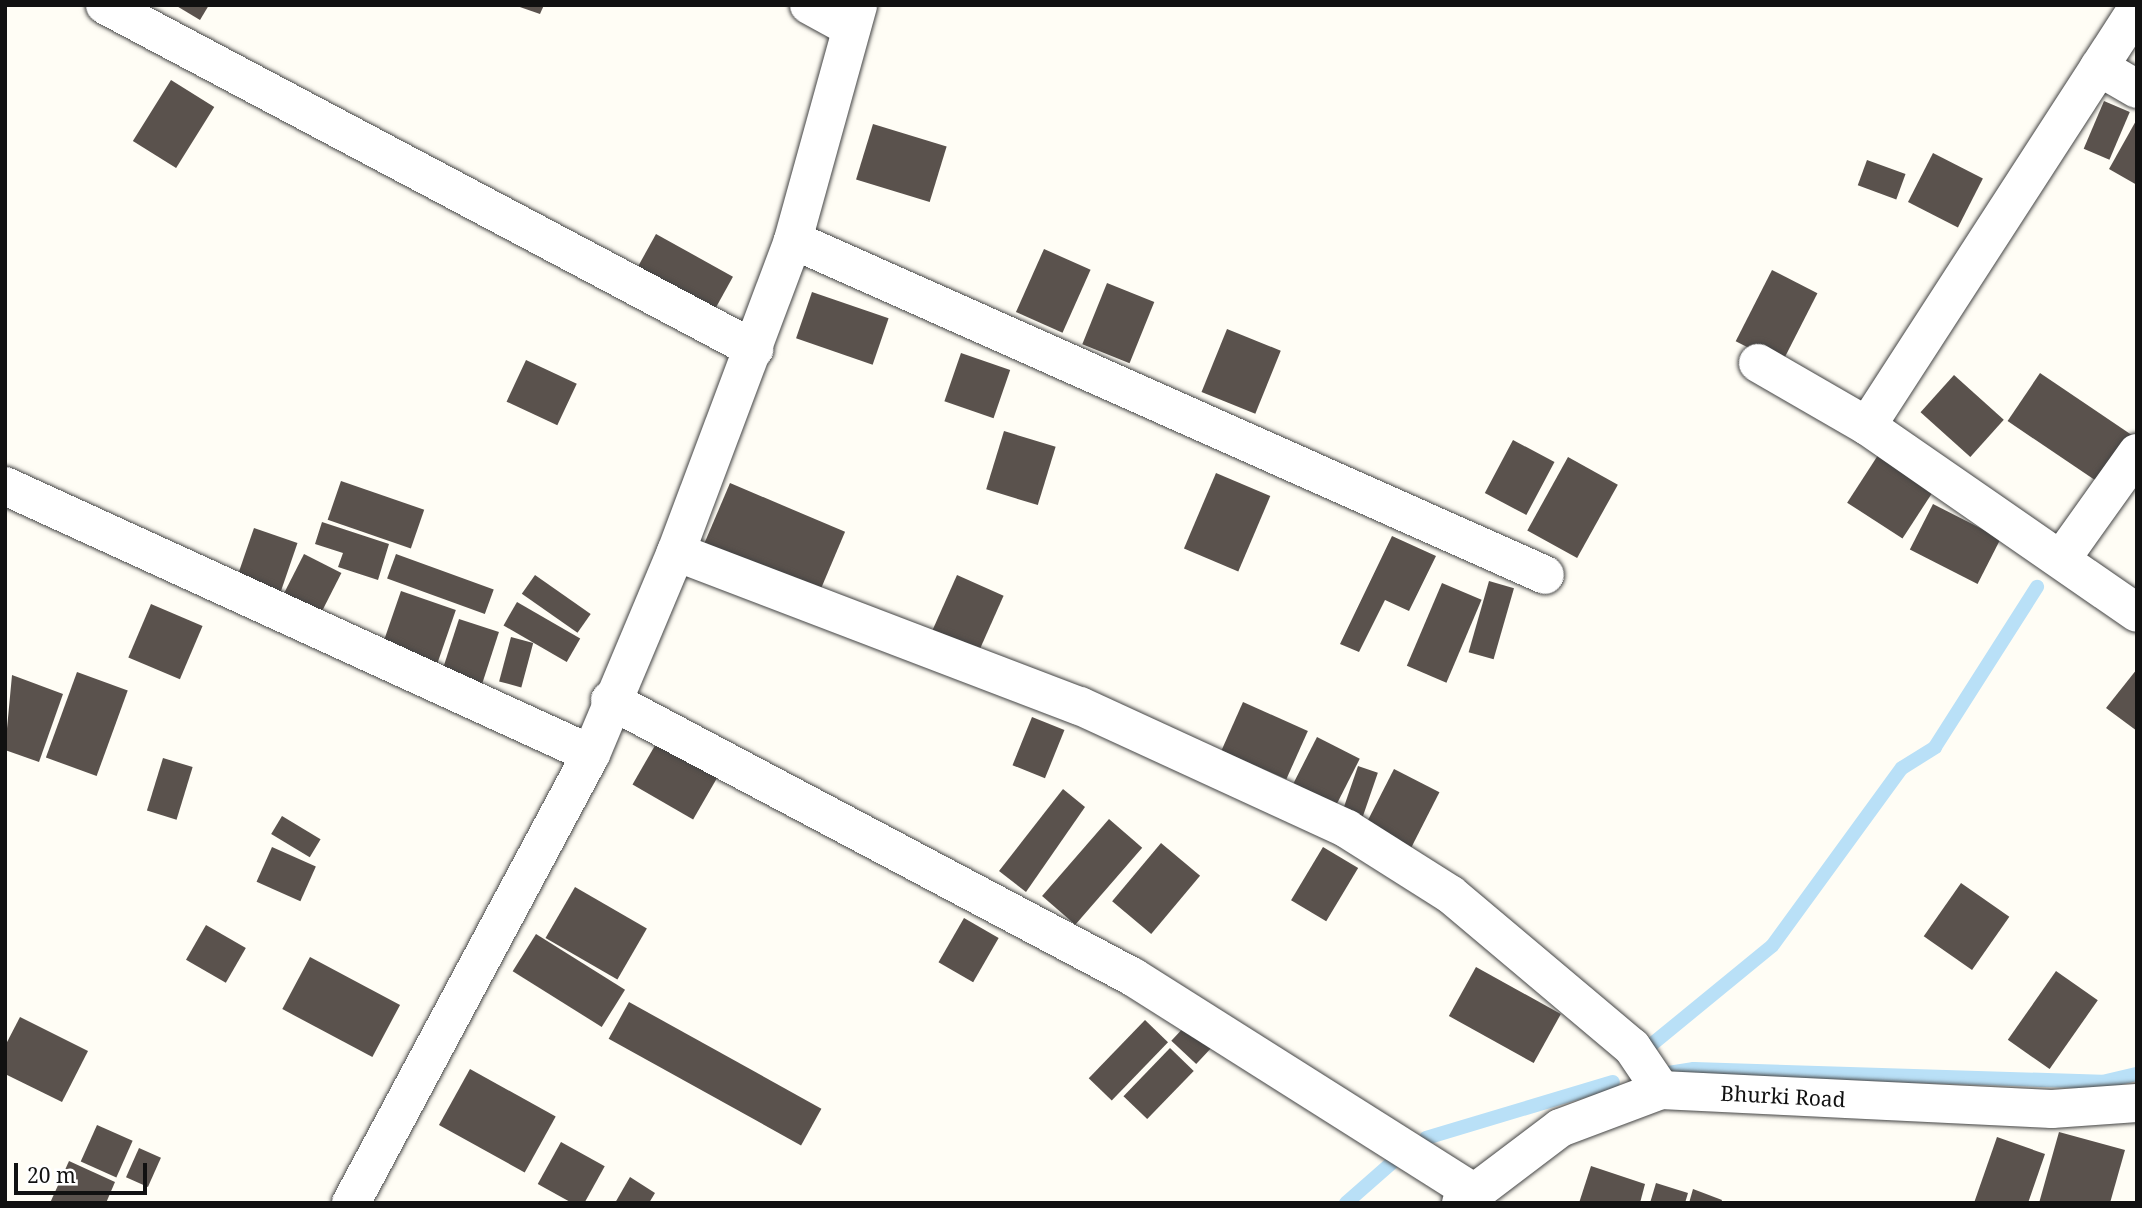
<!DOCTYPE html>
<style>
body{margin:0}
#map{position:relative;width:2142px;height:1208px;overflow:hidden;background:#fffdf5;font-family:"Noto Serif",serif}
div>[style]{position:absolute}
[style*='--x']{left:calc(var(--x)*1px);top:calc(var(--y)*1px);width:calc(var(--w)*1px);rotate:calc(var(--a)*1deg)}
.stream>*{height:14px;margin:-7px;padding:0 7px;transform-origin:7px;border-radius:7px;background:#b9e0f7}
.building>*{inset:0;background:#5a524d;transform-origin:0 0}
.roads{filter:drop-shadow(0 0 2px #444) drop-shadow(0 0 2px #444)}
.street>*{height:38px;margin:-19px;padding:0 19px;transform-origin:19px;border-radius:19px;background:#fff}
span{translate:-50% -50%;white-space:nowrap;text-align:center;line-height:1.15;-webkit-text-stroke:7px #fff;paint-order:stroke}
.street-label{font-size:21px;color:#111}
.frame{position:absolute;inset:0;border:7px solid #111;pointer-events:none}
.scale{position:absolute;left:14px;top:1163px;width:133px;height:32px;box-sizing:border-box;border:4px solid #111;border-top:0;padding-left:9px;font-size:21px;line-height:24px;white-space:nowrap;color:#111;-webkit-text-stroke:5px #fff;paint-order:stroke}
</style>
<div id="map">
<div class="stream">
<div style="--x:1649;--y:1059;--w:14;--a:-82"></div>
<div style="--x:1651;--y:1045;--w:156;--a:-39.3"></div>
<div style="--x:1772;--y:946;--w:220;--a:-53.9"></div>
<div style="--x:1902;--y:768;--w:39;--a:-32"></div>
<div style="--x:1935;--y:747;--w:190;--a:-57.5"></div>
<div style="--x:1662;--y:1074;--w:32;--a:-9"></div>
<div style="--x:1694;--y:1069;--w:408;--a:1.8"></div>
<div style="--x:2102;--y:1082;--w:36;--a:-13"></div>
<div style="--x:1426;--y:1138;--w:195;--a:-16.7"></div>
<div style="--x:1346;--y:1203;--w:64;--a:-41.2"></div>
</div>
<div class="building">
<div style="clip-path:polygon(175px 5px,209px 5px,200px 20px)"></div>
<div style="clip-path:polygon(514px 5px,544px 5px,540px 14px)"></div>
<div style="left:171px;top:80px;width:51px;height:72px;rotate:32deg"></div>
<div style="left:2104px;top:101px;width:28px;height:52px;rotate:23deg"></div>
<div style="clip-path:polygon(2137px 119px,2137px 185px,2109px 169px)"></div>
<div style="left:873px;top:124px;width:77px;height:58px;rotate:17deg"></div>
<div style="left:1933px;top:153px;width:56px;height:55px;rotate:27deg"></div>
<div style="left:1867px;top:160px;width:41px;height:27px;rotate:20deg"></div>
<div style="left:656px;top:234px;width:88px;height:50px;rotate:29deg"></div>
<div style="left:1044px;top:249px;width:51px;height:69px;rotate:24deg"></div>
<div style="left:1772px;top:270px;width:51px;height:80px;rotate:27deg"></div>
<div style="left:1107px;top:283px;width:51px;height:66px;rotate:22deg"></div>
<div style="left:812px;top:292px;width:81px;height:49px;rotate:19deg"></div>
<div style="left:1227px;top:329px;width:58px;height:68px;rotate:22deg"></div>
<div style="left:961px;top:353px;width:52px;height:51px;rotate:19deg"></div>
<div style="left:526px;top:360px;width:56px;height:46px;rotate:25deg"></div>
<div style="left:2040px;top:373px;width:112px;height:58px;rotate:34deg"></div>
<div style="left:1954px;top:375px;width:67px;height:50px;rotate:42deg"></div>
<div style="left:1004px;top:431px;width:54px;height:61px;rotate:17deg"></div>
<div style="left:1513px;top:440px;width:47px;height:60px;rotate:28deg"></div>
<div style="left:1882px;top:449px;width:66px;height:64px;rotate:33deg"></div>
<div style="left:1568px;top:457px;width:57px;height:84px;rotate:29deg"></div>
<div style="left:1216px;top:473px;width:59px;height:82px;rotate:23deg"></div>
<div style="left:341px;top:481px;width:88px;height:41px;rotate:19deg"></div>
<div style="left:730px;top:483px;width:125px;height:65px;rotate:23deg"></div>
<div style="left:1933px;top:504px;width:76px;height:51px;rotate:27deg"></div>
<div style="clip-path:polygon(322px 522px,389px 544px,378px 580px,338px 567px,343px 553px,315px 544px)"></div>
<div style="left:254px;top:528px;width:46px;height:56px;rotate:19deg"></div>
<div style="clip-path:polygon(1392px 536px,1436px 556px,1409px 611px,1385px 600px,1359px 652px,1340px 644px)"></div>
<div style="left:304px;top:554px;width:42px;height:51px;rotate:27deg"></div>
<div style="left:396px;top:554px;width:104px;height:26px;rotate:20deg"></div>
<div style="left:535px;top:575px;width:68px;height:23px;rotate:35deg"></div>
<div style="left:957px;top:575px;width:51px;height:62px;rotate:24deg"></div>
<div style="left:1489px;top:581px;width:26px;height:74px;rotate:16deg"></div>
<div style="left:1442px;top:583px;width:43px;height:90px;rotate:23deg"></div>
<div style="left:401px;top:591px;width:58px;height:60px;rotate:19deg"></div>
<div style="left:517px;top:602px;width:73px;height:27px;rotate:30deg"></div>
<div style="left:151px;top:604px;width:56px;height:58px;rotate:23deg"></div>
<div style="left:459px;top:619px;width:42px;height:63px;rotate:18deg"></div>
<div style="left:511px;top:637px;width:23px;height:46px;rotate:15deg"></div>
<div style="clip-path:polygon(2137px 669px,2137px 731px,2106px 708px)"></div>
<div style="left:77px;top:672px;width:54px;height:91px;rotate:20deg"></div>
<div style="clip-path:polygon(12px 675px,63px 694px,39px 762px,5px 750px)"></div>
<div style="left:1243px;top:702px;width:71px;height:53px;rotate:24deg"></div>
<div style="left:1032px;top:717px;width:35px;height:52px;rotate:22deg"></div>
<div style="left:1317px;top:737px;width:48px;height:63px;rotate:27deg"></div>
<div style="left:657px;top:742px;width:70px;height:49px;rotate:30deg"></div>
<div style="left:163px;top:758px;width:31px;height:55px;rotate:17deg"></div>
<div style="left:1358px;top:766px;width:21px;height:57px;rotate:19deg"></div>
<div style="left:1394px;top:769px;width:51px;height:71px;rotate:27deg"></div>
<div style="clip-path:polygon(1063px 789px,1085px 807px,1026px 892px,999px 871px)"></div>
<div style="left:282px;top:816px;width:45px;height:21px;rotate:31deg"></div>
<div style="left:1109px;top:819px;width:44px;height:102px;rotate:41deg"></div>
<div style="left:1161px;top:843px;width:51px;height:76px;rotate:40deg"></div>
<div style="left:272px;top:847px;width:48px;height:38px;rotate:24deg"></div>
<div style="left:1323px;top:847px;width:41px;height:62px;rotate:31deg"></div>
<div style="left:1961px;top:883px;width:59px;height:65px;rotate:35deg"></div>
<div style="left:575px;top:887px;width:83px;height:59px;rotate:30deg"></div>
<div style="left:964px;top:918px;width:40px;height:51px;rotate:30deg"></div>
<div style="left:206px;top:925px;width:46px;height:40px;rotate:30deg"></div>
<div style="left:536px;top:934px;width:105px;height:44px;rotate:32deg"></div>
<div style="left:310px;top:957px;width:102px;height:59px;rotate:28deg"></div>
<div style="left:1476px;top:967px;width:97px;height:56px;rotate:29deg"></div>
<div style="left:2056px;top:971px;width:51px;height:84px;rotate:35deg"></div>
<div style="left:629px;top:1002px;width:220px;height:42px;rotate:29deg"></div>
<div style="clip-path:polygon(20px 1017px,88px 1051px,62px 1102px,5px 1074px,5px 1046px)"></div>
<div style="left:1145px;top:1020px;width:32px;height:81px;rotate:44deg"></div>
<div style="left:1187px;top:1024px;width:34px;height:23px;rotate:43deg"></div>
<div style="left:1170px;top:1048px;width:33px;height:67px;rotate:44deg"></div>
<div style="left:470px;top:1069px;width:98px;height:64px;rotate:29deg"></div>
<div style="left:97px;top:1125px;width:39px;height:40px;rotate:24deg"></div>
<div style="clip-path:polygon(2059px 1132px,2125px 1150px,2110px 1203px,2039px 1203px)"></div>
<div style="clip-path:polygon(1997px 1137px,2045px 1154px,2028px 1203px,1974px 1203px)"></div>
<div style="left:561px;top:1142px;width:50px;height:48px;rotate:29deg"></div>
<div style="left:139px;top:1148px;width:24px;height:32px;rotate:24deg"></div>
<div style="clip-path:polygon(69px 1161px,115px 1182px,106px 1203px,50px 1203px)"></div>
<div style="clip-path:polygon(1591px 1166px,1645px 1184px,1640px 1203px,1579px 1203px)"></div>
<div style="clip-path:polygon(630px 1177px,655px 1193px,649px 1203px,615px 1203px)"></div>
<div style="clip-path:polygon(1656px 1183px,1688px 1193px,1685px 1203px,1650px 1203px)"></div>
<div style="clip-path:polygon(1693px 1189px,1722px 1200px,1721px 1203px,1689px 1203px)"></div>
</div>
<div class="roads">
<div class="street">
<div style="--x:105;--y:5;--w:735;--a:27.93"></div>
<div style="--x:809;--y:5;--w:48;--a:28.7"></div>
<div style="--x:2099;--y:67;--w:44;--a:30.1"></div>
<div style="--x:793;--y:240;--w:823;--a:24.01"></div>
<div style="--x:1758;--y:363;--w:126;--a:30"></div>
<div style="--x:1867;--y:426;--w:328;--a:34.7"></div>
<div style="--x:1867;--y:426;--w:498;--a:-57.1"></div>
<div style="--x:5;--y:486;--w:644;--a:24.58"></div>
<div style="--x:676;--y:552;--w:432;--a:20.9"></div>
<div style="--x:1080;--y:706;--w:294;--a:24.7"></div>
<div style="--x:1347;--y:829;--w:122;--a:32.3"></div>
<div style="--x:1450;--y:894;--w:238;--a:40.1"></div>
<div style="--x:1632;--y:1047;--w:52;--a:56"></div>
<div style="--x:2062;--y:558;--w:129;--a:-54.5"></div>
<div style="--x:610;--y:700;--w:592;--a:27.91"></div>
<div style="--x:1133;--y:977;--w:399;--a:32.3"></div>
<div style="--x:351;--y:1203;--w:509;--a:-61.87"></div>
<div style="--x:591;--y:754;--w:219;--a:-67.2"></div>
<div style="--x:676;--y:552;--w:333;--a:-69.4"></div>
<div style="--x:793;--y:240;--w:244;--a:-74.5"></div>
<div style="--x:1461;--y:1203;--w:124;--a:-37.1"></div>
<div style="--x:1560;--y:1128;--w:108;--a:-20.6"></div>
<div style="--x:1661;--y:1090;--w:391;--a:2.8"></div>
<div style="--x:2052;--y:1109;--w:85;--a:-4"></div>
</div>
</div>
<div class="street-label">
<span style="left:1783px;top:1096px;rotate:3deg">Bhurki Road</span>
</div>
<div class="frame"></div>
<div class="scale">20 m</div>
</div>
